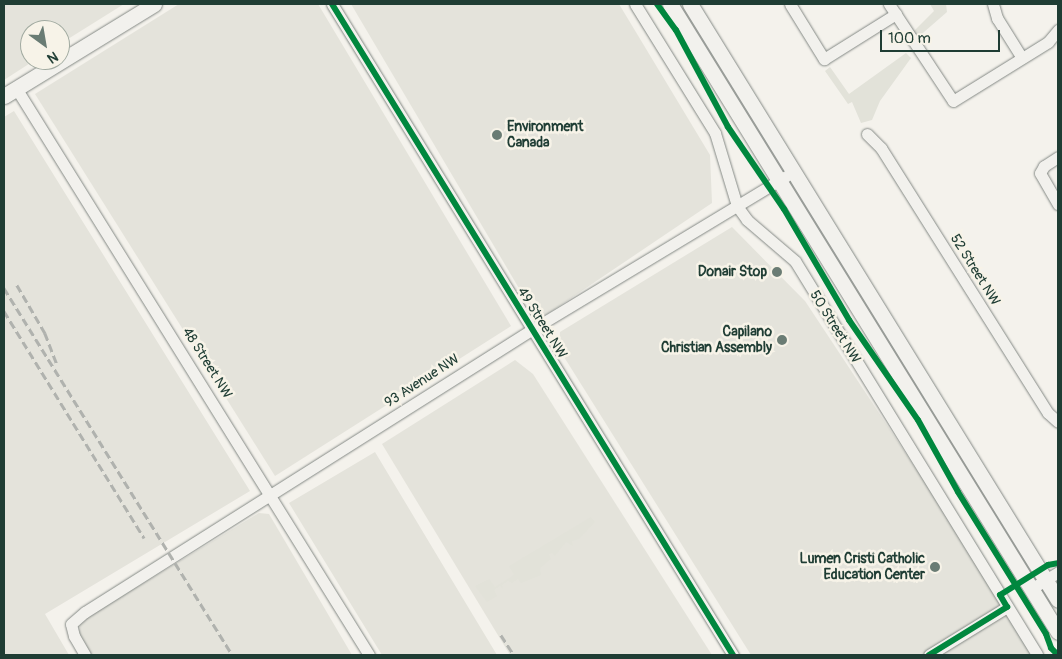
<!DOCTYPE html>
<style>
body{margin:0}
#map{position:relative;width:1062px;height:659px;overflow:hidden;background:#f4f2ec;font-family:Pangolin,sans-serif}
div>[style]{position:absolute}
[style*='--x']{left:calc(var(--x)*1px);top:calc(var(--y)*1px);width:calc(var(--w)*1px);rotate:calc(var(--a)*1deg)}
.built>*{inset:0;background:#e4e3db}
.green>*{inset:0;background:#e2e2d9}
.roads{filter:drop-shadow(0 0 1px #848985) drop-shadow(0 0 1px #848985)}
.minor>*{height:11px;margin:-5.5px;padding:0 5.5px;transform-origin:5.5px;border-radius:5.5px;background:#f2f1ed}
.major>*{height:15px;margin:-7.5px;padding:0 7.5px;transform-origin:7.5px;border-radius:7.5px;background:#f2f1ed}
.rail>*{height:2.5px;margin-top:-1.25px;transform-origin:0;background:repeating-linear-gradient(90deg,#b0b2ae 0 8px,transparent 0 12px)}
.cycleway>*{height:6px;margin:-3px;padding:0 3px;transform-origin:3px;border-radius:3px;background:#00873e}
.dots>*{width:14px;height:14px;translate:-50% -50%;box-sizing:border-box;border:2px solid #f7f3e8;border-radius:50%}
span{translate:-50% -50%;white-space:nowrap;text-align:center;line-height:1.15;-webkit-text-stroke:5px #f7f3e8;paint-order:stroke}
.poi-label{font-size:14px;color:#1f3d34;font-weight:700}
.left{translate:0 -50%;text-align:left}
.right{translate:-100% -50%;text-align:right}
.street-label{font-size:14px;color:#1f3d34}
.frame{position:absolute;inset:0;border:5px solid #1f3d34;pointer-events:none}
.north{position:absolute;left:20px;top:20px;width:50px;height:50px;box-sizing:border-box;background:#f7f3e8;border:1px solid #a1aaa0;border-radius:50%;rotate:148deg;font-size:14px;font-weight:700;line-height:20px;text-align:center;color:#1f3d34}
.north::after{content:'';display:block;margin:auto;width:18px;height:22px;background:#6a7c74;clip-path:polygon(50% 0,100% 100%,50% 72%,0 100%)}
.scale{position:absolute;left:880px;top:30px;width:120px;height:22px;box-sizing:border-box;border:2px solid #1f3d34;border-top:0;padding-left:6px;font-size:15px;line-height:18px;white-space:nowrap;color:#1f3d34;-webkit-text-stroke:4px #f7f3e8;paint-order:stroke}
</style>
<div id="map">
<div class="built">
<div style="clip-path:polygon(4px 4px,124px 4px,60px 44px,60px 30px,30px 30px,30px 60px,35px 60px,4px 80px)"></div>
<div style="clip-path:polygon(179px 4px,318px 4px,511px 326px,275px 476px,35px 94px)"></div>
<div style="clip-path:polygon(351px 4px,619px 4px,710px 155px,712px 203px,546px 315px,533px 312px)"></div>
<div style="clip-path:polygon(14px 111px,250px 491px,45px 614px,69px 655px,4px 655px,4px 117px)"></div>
<div style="clip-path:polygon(732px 227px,805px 301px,1039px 655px,751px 655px,559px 349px,560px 332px)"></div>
<div style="clip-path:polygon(515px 360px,533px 374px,712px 655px,510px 655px,382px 444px)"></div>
<div style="clip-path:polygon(375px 452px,444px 567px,497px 655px,382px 655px,289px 503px)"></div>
<div style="clip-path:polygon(259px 513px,269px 514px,352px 655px,92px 655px,78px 634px,81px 621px)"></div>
</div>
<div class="green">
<div style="clip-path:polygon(930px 4px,946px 4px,947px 12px,916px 39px,912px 33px,934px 11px)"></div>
<div style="clip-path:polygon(906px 53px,911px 58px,880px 101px,872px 120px,861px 123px,852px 102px,848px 104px,825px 71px,830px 67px,849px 94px)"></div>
<div style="clip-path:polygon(591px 517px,595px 522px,579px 539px,572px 541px,573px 546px,566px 542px,555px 556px,552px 553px,549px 554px,551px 559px,540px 568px,541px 575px,521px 583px,518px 579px,512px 583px,508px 581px,502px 585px,503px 589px,500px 586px,494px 590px,497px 596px,487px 602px,475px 586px,489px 579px,495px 587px,514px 575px,509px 566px)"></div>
</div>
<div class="roads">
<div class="minor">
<div style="--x:332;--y:4;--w:765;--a:58.37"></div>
<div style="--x:635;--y:4;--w:152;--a:58.2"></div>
<div style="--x:715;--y:133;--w:76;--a:73.2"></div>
<div style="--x:737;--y:206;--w:17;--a:54"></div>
<div style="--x:747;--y:220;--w:63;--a:40.5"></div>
<div style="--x:795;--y:261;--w:462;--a:58.4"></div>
<div style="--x:790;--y:4;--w:65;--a:58.3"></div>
<div style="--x:824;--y:59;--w:85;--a:-32"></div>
<div style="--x:889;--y:4;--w:116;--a:56.6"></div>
<div style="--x:953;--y:101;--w:112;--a:-31.8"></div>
<div style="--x:1048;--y:42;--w:16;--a:-50"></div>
<div style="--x:993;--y:4;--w:15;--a:74"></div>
<div style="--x:997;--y:18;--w:47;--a:58"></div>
<div style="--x:16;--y:88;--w:668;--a:58.09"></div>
<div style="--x:867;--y:134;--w:20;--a:45"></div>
<div style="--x:881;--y:148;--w:313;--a:57.8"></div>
<div style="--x:1048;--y:413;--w:13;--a:42"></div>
<div style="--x:1058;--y:157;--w:17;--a:147"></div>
<div style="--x:1044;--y:166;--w:8;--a:120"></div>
<div style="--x:1040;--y:173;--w:36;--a:60"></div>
<div style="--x:1031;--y:589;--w:32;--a:-32"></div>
<div style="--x:85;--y:655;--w:22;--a:-120"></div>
<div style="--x:74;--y:636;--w:12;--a:-104"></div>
<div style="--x:71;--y:624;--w:18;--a:-41"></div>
<div style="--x:85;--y:612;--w:528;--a:-32.3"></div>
<div style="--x:531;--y:330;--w:298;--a:-31.1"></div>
<div style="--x:929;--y:655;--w:92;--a:-31.6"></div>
</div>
<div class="major">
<div style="--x:670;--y:4;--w:738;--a:58.29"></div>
<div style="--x:690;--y:4;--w:700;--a:58.31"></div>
<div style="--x:4;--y:96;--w:176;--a:-31.5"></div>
</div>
</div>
<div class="rail">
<div style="--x:17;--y:285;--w:56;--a:59.7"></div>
<div style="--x:45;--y:333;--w:34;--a:69"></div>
<div style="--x:4;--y:288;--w:432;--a:58.1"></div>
<div style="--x:4;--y:311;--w:267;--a:58.3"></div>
<div style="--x:501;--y:635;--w:24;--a:57"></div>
</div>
<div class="cycleway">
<div style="--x:332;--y:4;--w:765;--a:58.37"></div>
<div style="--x:657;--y:4;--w:32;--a:54"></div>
<div style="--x:676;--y:30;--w:110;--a:61.8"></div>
<div style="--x:728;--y:127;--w:99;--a:55.7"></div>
<div style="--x:784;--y:209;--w:129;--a:59.6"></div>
<div style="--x:849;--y:320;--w:121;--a:55.4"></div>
<div style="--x:918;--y:420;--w:82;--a:60.9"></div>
<div style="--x:958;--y:492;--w:167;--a:58.2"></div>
<div style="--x:1046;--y:634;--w:15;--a:70"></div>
<div style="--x:1051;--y:648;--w:10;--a:45"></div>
<div style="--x:929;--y:655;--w:92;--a:-31.6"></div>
<div style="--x:1007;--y:607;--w:14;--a:-120"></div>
<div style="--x:1000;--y:595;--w:57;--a:-32"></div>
<div style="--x:1048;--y:565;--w:10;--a:-11"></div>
</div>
<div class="dots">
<div style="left:497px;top:135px;background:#6a7c74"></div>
<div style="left:777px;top:272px;background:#6a7c74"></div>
<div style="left:782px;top:340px;background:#6a7c74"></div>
<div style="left:935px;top:567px;background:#6a7c74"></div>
</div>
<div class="poi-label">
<span class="left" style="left:507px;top:135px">Environment<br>Canada</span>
<span class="right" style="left:767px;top:272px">Donair Stop</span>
<span class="right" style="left:772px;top:340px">Capilano<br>Christian Assembly</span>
<span class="right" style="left:925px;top:567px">Lumen Cristi Catholic<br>Education Center</span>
</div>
<div class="street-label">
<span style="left:975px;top:270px;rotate:58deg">52 Street NW</span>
<span style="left:542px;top:323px;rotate:58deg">49 Street NW</span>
<span style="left:835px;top:327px;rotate:58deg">50 Street NW</span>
<span style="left:207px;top:363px;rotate:58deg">48 Street NW</span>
<span style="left:422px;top:381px;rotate:-33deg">93 Avenue NW</span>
</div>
<div class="frame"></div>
<div class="north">N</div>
<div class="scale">100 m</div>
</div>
